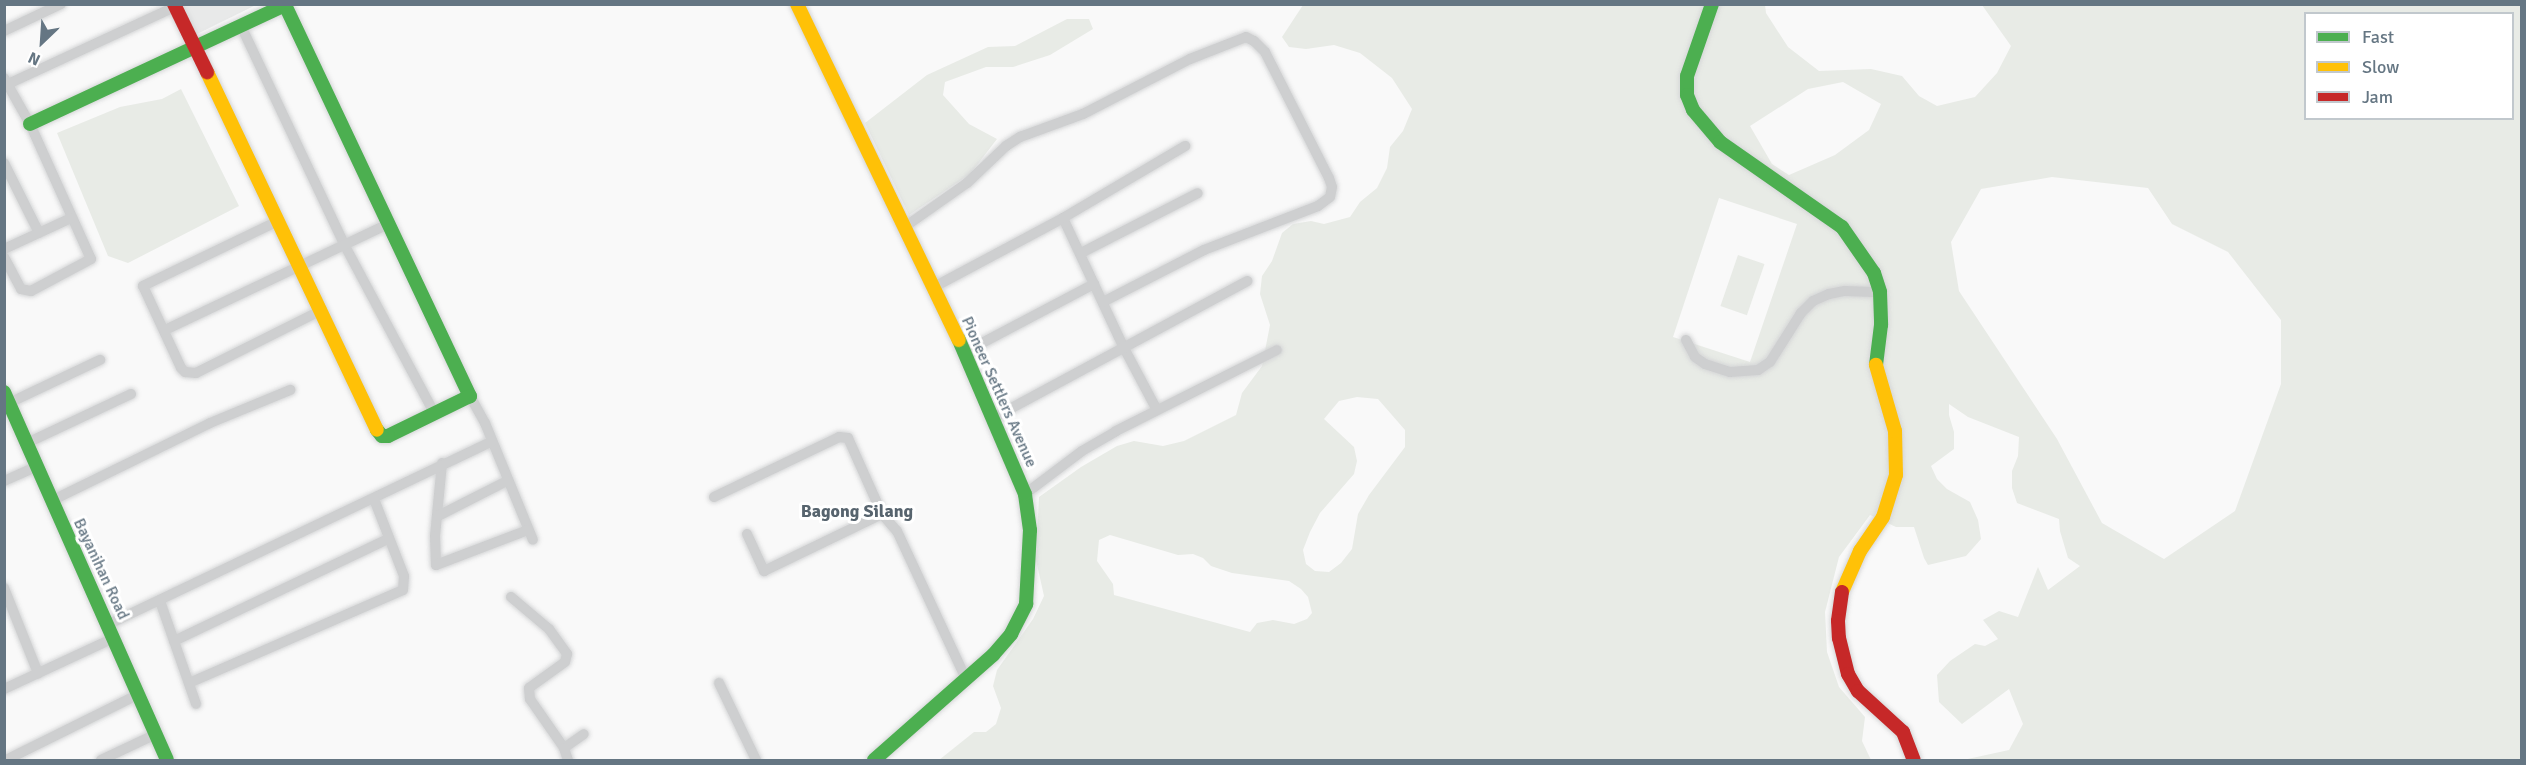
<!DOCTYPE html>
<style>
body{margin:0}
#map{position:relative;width:2526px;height:765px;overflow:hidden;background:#f9f9f9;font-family:Signika,sans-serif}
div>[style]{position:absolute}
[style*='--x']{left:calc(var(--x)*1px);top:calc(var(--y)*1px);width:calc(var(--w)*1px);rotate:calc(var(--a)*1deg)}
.built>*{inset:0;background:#e8e9e9}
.green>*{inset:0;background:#e8ebe6;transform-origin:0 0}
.roads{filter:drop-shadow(0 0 2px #d5d6d7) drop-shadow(0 0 2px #d5d6d7)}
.street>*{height:10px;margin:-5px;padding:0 5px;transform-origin:5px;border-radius:5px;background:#cecfd0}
.fast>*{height:14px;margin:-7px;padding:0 7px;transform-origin:7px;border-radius:7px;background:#4caf50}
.slow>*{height:14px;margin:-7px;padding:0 7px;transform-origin:7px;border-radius:7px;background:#ffc107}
.jam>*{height:14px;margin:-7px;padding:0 7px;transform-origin:7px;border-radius:7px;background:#c62828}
span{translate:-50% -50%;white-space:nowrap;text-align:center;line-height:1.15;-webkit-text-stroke:6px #fff;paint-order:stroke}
.street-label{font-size:16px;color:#657683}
.neighbourhood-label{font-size:18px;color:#57646e;font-weight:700}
.frame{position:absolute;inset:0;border:6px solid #657683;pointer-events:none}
.legend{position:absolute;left:2304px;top:12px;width:210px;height:108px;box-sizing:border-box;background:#fff;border:2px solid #c1c8cd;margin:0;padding:8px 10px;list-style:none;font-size:18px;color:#657683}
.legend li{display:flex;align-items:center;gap:12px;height:30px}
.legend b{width:30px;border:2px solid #c1c8cd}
.north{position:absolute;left:12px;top:12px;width:60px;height:60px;-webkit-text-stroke:4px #fff;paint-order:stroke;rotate:205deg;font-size:16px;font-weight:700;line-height:24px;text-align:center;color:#657683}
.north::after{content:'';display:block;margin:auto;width:21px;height:27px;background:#657683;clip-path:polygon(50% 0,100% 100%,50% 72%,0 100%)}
</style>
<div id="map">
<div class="built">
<div style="clip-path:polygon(180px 5px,256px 5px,195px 35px)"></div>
</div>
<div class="green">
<div style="clip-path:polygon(evenodd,1303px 5px,1765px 5px,1766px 13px,1788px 47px,1819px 71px,1871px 69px,1902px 76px,1919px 96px,1937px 106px,1975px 97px,1997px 73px,2011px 46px,1982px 5px,2521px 5px,2521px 760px,1963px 760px,2009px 750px,2023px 724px,2009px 689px,1962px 724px,1939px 702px,1937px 675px,1950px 661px,1975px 644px,1985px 646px,1998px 639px,1983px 620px,1999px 611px,2018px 617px,2038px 567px,2048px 590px,2080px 566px,2068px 558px,2060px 531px,2059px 519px,2017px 503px,2012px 488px,2012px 471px,2018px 456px,2019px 437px,1968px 417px,1949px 404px,1949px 415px,1954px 432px,1954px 449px,1931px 466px,1937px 479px,1947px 489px,1970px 502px,1978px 520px,1981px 539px,1966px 556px,1928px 565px,1924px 558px,1914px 527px,1896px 527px,1870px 515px,1839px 557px,1825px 612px,1827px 652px,1839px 687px,1865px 717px,1862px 741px,1871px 760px,939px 760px,974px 732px,986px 732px,996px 724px,1001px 708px,993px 686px,997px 670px,1033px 619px,1044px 596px,1036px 560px,1039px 497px,1081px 467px,1117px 446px,1134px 441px,1163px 446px,1184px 441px,1236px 415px,1242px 393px,1262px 366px,1270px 325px,1260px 294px,1262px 276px,1272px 261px,1282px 233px,1293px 224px,1311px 221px,1324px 224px,1350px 217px,1360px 202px,1377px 188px,1387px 168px,1390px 147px,1403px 131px,1412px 109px,1392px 78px,1360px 53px,1334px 45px,1306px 49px,1289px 47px,1282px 37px,1303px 5px,2306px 14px,2512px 14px,2512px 118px,2306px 118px,2306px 14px,1303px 5px,1843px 82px,1881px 104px,1869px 130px,1835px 155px,1789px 175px,1772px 164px,1750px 126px,1808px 89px,1843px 82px,1303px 5px,2052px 177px,2148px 188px,2172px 224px,2228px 252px,2281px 320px,2281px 384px,2235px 511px,2164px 559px,2102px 523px,2057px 439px,1959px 291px,1951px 242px,1981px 189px,2052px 177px,1303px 5px,1719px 198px,1797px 224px,1750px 362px,1673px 337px,1719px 198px,1303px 5px,1357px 397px,1378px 399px,1405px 430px,1405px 447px,1369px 495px,1358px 514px,1352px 549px,1341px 563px,1329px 572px,1315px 571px,1306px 564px,1303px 550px,1310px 532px,1320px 513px,1354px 474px,1357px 461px,1354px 447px,1324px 419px,1339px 401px,1357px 397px,1303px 5px,1110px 535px,1178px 555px,1193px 554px,1203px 558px,1211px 566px,1232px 573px,1289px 581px,1301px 589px,1308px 597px,1312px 613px,1307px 619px,1294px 624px,1273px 620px,1257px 623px,1250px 632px,1114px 595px,1113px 584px,1097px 561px,1099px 540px,1110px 535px)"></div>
<div style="clip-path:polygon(1067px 19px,1089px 19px,1093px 29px,1050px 55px,1013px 67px,986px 67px,945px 82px,943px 95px,969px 124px,997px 139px,970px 174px,909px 215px,865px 123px,927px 75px,988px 47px,1015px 46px)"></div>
<div style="clip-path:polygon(181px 89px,239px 206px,128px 263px,108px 256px,57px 133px,120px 107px,162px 99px)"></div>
<div style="left:1738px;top:255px;width:28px;height:54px;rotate:19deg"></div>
</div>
<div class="roads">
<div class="street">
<div style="--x:241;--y:26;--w:243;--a:64.7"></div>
<div style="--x:345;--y:246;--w:189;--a:61.9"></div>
<div style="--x:4;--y:31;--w:63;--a:-25.3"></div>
<div style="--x:4;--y:78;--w:53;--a:60.5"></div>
<div style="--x:30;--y:124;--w:148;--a:65.7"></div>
<div style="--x:91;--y:259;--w:68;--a:151.9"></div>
<div style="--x:31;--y:291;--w:10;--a:-169"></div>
<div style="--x:21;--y:289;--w:36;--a:-118"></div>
<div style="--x:8;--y:84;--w:184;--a:-24.8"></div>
<div style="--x:4;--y:163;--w:78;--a:63.4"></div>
<div style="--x:1063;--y:218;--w:144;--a:64.9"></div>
<div style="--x:1124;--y:348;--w:70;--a:62"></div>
<div style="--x:278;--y:221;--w:150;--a:154.3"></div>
<div style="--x:143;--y:286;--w:90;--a:65.1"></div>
<div style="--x:181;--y:368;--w:6;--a:45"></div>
<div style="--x:185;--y:372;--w:11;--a:5"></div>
<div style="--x:196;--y:373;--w:141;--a:-26.6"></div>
<div style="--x:906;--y:226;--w:75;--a:-35.2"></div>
<div style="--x:967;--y:183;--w:54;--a:-43.5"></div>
<div style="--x:1006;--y:146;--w:17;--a:-33"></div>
<div style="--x:1020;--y:137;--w:67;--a:-20.1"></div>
<div style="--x:1083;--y:114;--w:120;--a:-27.2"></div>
<div style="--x:1190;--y:59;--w:60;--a:-21.4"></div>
<div style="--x:1246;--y:37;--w:9;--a:27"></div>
<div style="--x:1254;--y:41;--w:16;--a:45"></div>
<div style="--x:1265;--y:52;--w:141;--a:63.1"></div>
<div style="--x:1329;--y:178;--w:9;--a:72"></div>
<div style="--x:1332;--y:187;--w:10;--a:101"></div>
<div style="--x:1330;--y:197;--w:15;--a:143"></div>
<div style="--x:1318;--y:206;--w:122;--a:158.9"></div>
<div style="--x:1204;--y:250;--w:114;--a:152.8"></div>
<div style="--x:4;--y:249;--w:74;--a:-24.8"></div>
<div style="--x:1081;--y:253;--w:131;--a:-27.1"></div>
<div style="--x:934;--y:287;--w:146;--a:-28.1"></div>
<div style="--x:1063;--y:218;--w:142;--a:-30.5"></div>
<div style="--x:165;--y:330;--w:247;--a:-25.4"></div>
<div style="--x:1686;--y:340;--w:19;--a:62"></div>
<div style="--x:1695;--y:357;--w:12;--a:35"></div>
<div style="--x:1705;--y:364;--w:26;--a:18"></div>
<div style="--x:1730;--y:372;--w:28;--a:-4"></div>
<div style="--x:1758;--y:370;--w:14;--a:-34"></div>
<div style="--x:1770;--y:362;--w:58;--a:-57.7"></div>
<div style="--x:1801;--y:313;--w:17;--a:-45"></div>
<div style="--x:1813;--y:301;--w:17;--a:-24"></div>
<div style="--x:1829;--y:294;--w:16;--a:-11"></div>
<div style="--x:1845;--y:291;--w:35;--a:2"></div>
<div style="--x:965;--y:352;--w:146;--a:-27.8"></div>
<div style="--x:470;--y:396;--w:31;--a:61"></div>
<div style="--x:485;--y:423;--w:126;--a:67.7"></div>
<div style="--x:9;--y:403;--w:101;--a:-25.3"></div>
<div style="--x:993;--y:418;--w:289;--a:-28.3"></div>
<div style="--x:27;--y:443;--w:115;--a:-25.2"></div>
<div style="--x:442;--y:463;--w:73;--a:95.5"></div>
<div style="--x:435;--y:536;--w:29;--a:88"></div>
<div style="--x:436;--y:565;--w:98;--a:-20.8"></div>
<div style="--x:4;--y:481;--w:36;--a:-24"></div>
<div style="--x:1025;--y:494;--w:71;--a:-37"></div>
<div style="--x:1082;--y:451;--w:39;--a:-30"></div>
<div style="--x:1116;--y:431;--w:180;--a:-26.7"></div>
<div style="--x:714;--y:497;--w:139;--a:-25.6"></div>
<div style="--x:839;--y:437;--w:9;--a:6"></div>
<div style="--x:848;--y:438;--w:83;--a:65.9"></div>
<div style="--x:882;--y:514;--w:23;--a:49"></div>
<div style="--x:897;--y:531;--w:163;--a:65"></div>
<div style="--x:51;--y:501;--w:177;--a:-26.1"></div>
<div style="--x:210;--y:423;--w:87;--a:-22.4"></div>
<div style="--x:438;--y:516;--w:77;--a:-26.9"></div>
<div style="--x:747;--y:534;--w:41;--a:65.3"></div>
<div style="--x:764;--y:571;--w:131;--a:-25.8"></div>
<div style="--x:4;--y:588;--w:92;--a:68.2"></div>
<div style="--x:511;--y:597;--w:50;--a:40.1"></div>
<div style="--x:549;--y:629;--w:31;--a:54"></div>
<div style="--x:567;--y:654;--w:8;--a:104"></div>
<div style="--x:565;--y:662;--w:44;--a:144.2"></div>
<div style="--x:529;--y:688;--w:11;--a:85"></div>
<div style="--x:530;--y:699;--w:60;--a:55.2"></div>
<div style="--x:564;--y:748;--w:24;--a:-35"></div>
<div style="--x:160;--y:601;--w:109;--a:70.7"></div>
<div style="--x:109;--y:624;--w:424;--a:-25.5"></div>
<div style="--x:174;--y:641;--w:237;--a:-25.5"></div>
<div style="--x:189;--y:683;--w:233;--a:-23.5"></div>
<div style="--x:403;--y:590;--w:14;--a:-86"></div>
<div style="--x:404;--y:576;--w:83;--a:-111.3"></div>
<div style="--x:719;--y:683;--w:85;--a:64.3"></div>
<div style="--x:4;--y:689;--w:121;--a:-24.9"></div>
<div style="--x:564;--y:748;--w:13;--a:72"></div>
<div style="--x:6;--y:760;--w:148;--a:-26.4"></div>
<div style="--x:101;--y:760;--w:61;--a:-25.3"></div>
</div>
<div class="fast">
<div style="--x:1712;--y:4;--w:76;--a:109.1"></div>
<div style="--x:1687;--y:76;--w:19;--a:90"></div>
<div style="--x:1687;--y:95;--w:16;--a:68"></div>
<div style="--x:1693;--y:110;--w:42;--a:49.8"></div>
<div style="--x:1720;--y:142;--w:149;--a:34.9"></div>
<div style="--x:1842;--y:227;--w:56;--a:55.2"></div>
<div style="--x:1874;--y:273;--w:20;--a:72"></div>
<div style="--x:1880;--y:292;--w:33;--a:88"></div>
<div style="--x:1881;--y:325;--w:40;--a:97.1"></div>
<div style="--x:30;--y:124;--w:281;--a:-25"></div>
<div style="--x:285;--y:5;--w:433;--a:64.7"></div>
<div style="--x:470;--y:396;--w:91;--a:154"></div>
<div style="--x:388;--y:436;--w:6;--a:180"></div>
<div style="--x:382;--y:436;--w:8;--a:-130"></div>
<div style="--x:4;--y:392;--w:402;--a:66.1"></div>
<div style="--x:874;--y:760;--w:159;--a:-41.4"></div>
<div style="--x:993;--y:655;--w:28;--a:-49"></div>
<div style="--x:1011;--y:634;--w:34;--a:-63"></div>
<div style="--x:1026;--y:604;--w:74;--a:-86.9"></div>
<div style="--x:1030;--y:530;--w:36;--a:-98"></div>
<div style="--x:1025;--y:494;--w:168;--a:-113.2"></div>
</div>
<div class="slow">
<div style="--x:797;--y:4;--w:373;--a:64.3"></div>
<div style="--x:207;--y:72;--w:396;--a:64.6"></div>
<div style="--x:1842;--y:592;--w:45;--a:-66.3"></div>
<div style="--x:1860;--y:551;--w:41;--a:-55.9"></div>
<div style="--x:1883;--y:517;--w:44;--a:-72.8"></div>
<div style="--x:1896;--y:475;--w:44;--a:-91.3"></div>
<div style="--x:1895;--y:431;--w:69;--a:-106.1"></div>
</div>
<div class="jam">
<div style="--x:174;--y:4;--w:76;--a:64.1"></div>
<div style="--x:1842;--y:592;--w:29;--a:98"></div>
<div style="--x:1838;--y:621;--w:17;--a:87"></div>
<div style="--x:1839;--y:638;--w:37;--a:76"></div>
<div style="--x:1848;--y:674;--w:20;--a:60"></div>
<div style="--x:1858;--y:691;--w:61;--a:42.3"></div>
<div style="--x:1903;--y:732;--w:30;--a:69"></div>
</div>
</div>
<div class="street-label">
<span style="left:999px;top:392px;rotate:66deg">Pioneer Settlers Avenue</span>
<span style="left:101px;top:569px;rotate:65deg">Bayanihan Road</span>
</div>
<div class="neighbourhood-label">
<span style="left:857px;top:511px">Bagong Silang</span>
</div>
<div class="frame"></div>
<ul class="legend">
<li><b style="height:8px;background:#4caf50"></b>Fast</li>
<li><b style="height:8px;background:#ffc107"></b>Slow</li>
<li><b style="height:8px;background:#c62828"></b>Jam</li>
</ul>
<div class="north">N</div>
</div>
